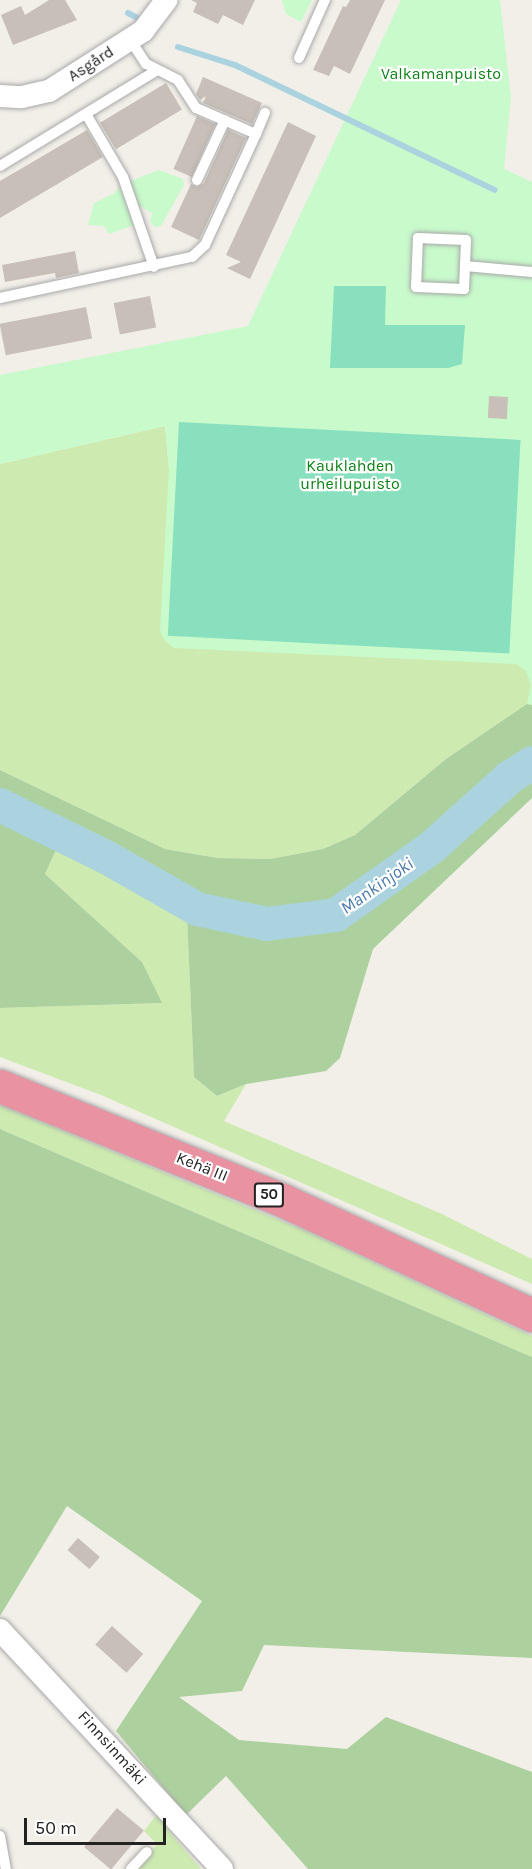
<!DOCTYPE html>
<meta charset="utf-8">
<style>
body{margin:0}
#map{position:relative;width:532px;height:1869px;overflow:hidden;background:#f2efe9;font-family:Karla,sans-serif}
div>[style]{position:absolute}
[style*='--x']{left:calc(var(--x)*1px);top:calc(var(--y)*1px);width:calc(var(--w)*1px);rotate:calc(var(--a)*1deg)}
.grass>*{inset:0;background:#cdebb0}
.forest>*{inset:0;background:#add19e}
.park>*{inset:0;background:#c8facc}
.pitch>*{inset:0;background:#88e0be;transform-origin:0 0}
.stream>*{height:6px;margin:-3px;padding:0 3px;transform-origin:3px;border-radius:3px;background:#aad3df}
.river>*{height:34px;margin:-17px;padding:0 17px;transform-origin:17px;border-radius:17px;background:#aad3df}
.building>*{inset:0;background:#c7bfb8;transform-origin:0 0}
.roads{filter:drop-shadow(0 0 2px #a9a9a9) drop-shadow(0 0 2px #a9a9a9)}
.lane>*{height:10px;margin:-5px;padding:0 5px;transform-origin:5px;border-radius:5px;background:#fff}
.street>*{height:22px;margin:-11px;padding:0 11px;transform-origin:11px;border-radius:11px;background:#fff}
.highway>*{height:33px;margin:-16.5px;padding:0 16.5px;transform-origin:16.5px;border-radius:16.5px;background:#e892a2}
span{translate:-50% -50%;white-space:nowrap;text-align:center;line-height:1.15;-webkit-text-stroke:4.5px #fff;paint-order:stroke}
.shield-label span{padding:2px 4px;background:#fff;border:2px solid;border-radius:4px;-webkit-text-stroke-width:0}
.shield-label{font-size:15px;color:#222;font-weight:700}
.street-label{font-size:16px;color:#222}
.park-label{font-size:16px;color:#0c8416}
.water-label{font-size:18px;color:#4a7aab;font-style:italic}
.scale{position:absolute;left:24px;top:1818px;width:142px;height:27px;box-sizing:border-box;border:3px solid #222;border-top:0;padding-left:8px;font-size:18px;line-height:21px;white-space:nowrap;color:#222;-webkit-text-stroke:4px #fff;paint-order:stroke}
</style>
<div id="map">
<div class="grass">
<div style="clip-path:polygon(532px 416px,532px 705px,527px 705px,446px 759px,355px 835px,323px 849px,270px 859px,218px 858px,165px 849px,0 770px,0 464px,165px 426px,169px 469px)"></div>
<div style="clip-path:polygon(65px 829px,186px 892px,194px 1077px,217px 1096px,246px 1084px,224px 1121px,442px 1214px,532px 1259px,532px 1284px,101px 1095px,0 1057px,0 1008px,161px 1003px,142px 962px,45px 874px)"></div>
<div style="clip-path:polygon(0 1105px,306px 1231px,532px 1336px,532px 1357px,0 1129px)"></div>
<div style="clip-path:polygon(158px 1813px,171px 1834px,201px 1869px,137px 1869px,157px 1844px,144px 1831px)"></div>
</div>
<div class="forest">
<div style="clip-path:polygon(527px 704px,532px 705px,532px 798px,373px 949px,340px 1058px,326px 1071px,246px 1084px,217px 1096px,194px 1077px,186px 892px,65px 830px,45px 874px,142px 962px,162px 1003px,0 1008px,0 770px,165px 849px,218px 858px,270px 859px,323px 849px,355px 835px,446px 759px)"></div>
<div style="clip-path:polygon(0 1129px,532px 1357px,532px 1658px,264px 1645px,242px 1691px,179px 1697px,239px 1740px,347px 1749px,386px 1717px,532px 1772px,532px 1869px,308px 1869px,226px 1776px,186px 1815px,116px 1731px,202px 1601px,67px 1506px,0 1616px)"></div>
</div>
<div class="park">
<div style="clip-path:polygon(282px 0,312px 0,301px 22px,286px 14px)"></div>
<div style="clip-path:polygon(401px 0,500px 0,511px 97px,504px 169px,532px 182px,532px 705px,527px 704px,531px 685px,526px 671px,516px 664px,174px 648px,166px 642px,160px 631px,169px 469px,165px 426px,0 464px,0 375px,248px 326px)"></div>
<div style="clip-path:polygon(159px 170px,183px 179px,184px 185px,161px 226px,155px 227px,150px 222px,152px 213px,136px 204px,128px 182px)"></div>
<div style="clip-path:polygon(119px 186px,135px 225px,109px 234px,104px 226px,88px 225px,94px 203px,115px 193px)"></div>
</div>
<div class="pitch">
<div style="clip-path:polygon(334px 286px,386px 286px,385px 325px,465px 325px,462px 364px,448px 368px,330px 368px)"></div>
<div style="left:179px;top:422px;width:342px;height:214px;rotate:3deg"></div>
</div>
<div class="stream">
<div style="--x:128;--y:13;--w:9;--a:27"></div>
<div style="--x:178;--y:47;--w:60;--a:17.5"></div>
<div style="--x:235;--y:65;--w:288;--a:25.7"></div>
</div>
<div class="river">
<div style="--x:0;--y:805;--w:118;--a:26.1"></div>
<div style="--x:106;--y:857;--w:105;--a:29.7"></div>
<div style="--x:197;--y:909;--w:72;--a:12.1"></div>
<div style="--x:267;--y:924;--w:70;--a:-7.4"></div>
<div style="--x:336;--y:915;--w:116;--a:-35.2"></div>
<div style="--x:431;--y:848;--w:106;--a:-41.9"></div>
<div style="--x:510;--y:777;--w:26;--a:-32"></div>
</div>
<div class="building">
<div style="clip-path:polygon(49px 0,65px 0,77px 20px,13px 45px,1px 15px,21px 6px,25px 15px)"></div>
<div style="clip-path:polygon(191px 0,255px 0,243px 25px,223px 15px,218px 24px,193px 12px,197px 3px)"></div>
<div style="clip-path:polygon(350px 0,385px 0,350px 74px,334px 66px,329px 76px,313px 70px,343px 6px,346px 7px)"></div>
<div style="clip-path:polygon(203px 77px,262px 103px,252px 124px,203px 103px,206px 96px,200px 100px,196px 94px)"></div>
<div style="left:166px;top:83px;width:31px;height:77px;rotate:59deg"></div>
<div style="left:197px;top:116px;width:20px;height:58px;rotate:24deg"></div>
<div style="clip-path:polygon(288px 122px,316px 136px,250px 279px,227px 268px,241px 262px,226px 255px)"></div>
<div style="clip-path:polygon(87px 130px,103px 157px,0 218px,0 181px)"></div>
<div style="clip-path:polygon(228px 130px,246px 138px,199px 240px,171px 227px,191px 184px,197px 187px,204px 183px)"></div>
<div style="clip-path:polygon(75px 251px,79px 273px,56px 278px,55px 273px,5px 282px,2px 265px)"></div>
<div style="left:150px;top:296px;width:32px;height:37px;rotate:79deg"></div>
<div style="left:86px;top:307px;width:32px;height:88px;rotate:79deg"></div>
<div style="left:489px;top:396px;width:19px;height:22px;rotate:3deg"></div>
<div style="left:78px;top:1538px;width:29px;height:16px;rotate:41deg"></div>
<div style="left:112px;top:1626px;width:42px;height:25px;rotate:42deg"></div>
<div style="left:117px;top:1808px;width:35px;height:51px;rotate:40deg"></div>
</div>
<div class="roads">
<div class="lane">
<div style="--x:299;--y:58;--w:64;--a:-65.9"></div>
<div style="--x:86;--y:114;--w:73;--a:59.6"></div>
<div style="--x:123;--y:177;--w:95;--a:71"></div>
<div style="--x:256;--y:134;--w:23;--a:-67"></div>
<div style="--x:0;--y:166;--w:184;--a:-31.4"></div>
<div style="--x:197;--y:180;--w:66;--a:-65"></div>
<div style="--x:418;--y:238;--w:48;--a:2.4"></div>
<div style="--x:466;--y:240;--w:49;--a:92.3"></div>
<div style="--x:464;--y:289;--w:48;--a:-177.6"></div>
<div style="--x:416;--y:287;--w:49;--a:-87.7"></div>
<div style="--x:465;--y:266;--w:67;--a:5.1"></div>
<div style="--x:0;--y:298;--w:196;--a:-12.1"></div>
<div style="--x:192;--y:257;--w:18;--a:-43"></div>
<div style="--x:205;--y:245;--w:122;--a:-65.3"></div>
<div style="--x:256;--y:134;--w:65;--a:-156.6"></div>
<div style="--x:196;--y:108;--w:33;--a:-123"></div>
<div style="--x:178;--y:80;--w:36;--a:-153"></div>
<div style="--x:146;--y:64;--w:30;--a:-123"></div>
<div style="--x:0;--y:1836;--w:34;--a:80"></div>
<div style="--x:131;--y:1869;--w:23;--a:-47"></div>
</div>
<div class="street">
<div style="--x:0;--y:96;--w:22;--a:3"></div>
<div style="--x:22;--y:97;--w:28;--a:-13"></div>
<div style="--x:49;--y:91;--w:112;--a:-32.6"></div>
<div style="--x:143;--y:31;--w:39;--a:-53"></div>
<div style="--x:0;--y:1630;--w:326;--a:47.1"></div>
</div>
<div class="highway">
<div style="--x:0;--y:1086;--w:306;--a:22"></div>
<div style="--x:284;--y:1201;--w:273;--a:24.7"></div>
</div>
</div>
<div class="shield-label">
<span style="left:269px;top:1195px">50</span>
</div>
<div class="street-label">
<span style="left:91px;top:64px;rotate:-33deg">Asgård</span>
<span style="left:202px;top:1167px;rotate:22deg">Kehä III</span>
<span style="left:112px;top:1748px;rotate:48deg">Finnsinmäki</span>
</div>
<div class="park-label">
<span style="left:441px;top:74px">Valkamanpuisto</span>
<span style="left:350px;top:475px">Kauklahden<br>urheilupuisto</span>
</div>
<div class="water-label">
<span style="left:377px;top:886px;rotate:-35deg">Mankinjoki</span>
</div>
<div class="scale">50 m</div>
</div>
